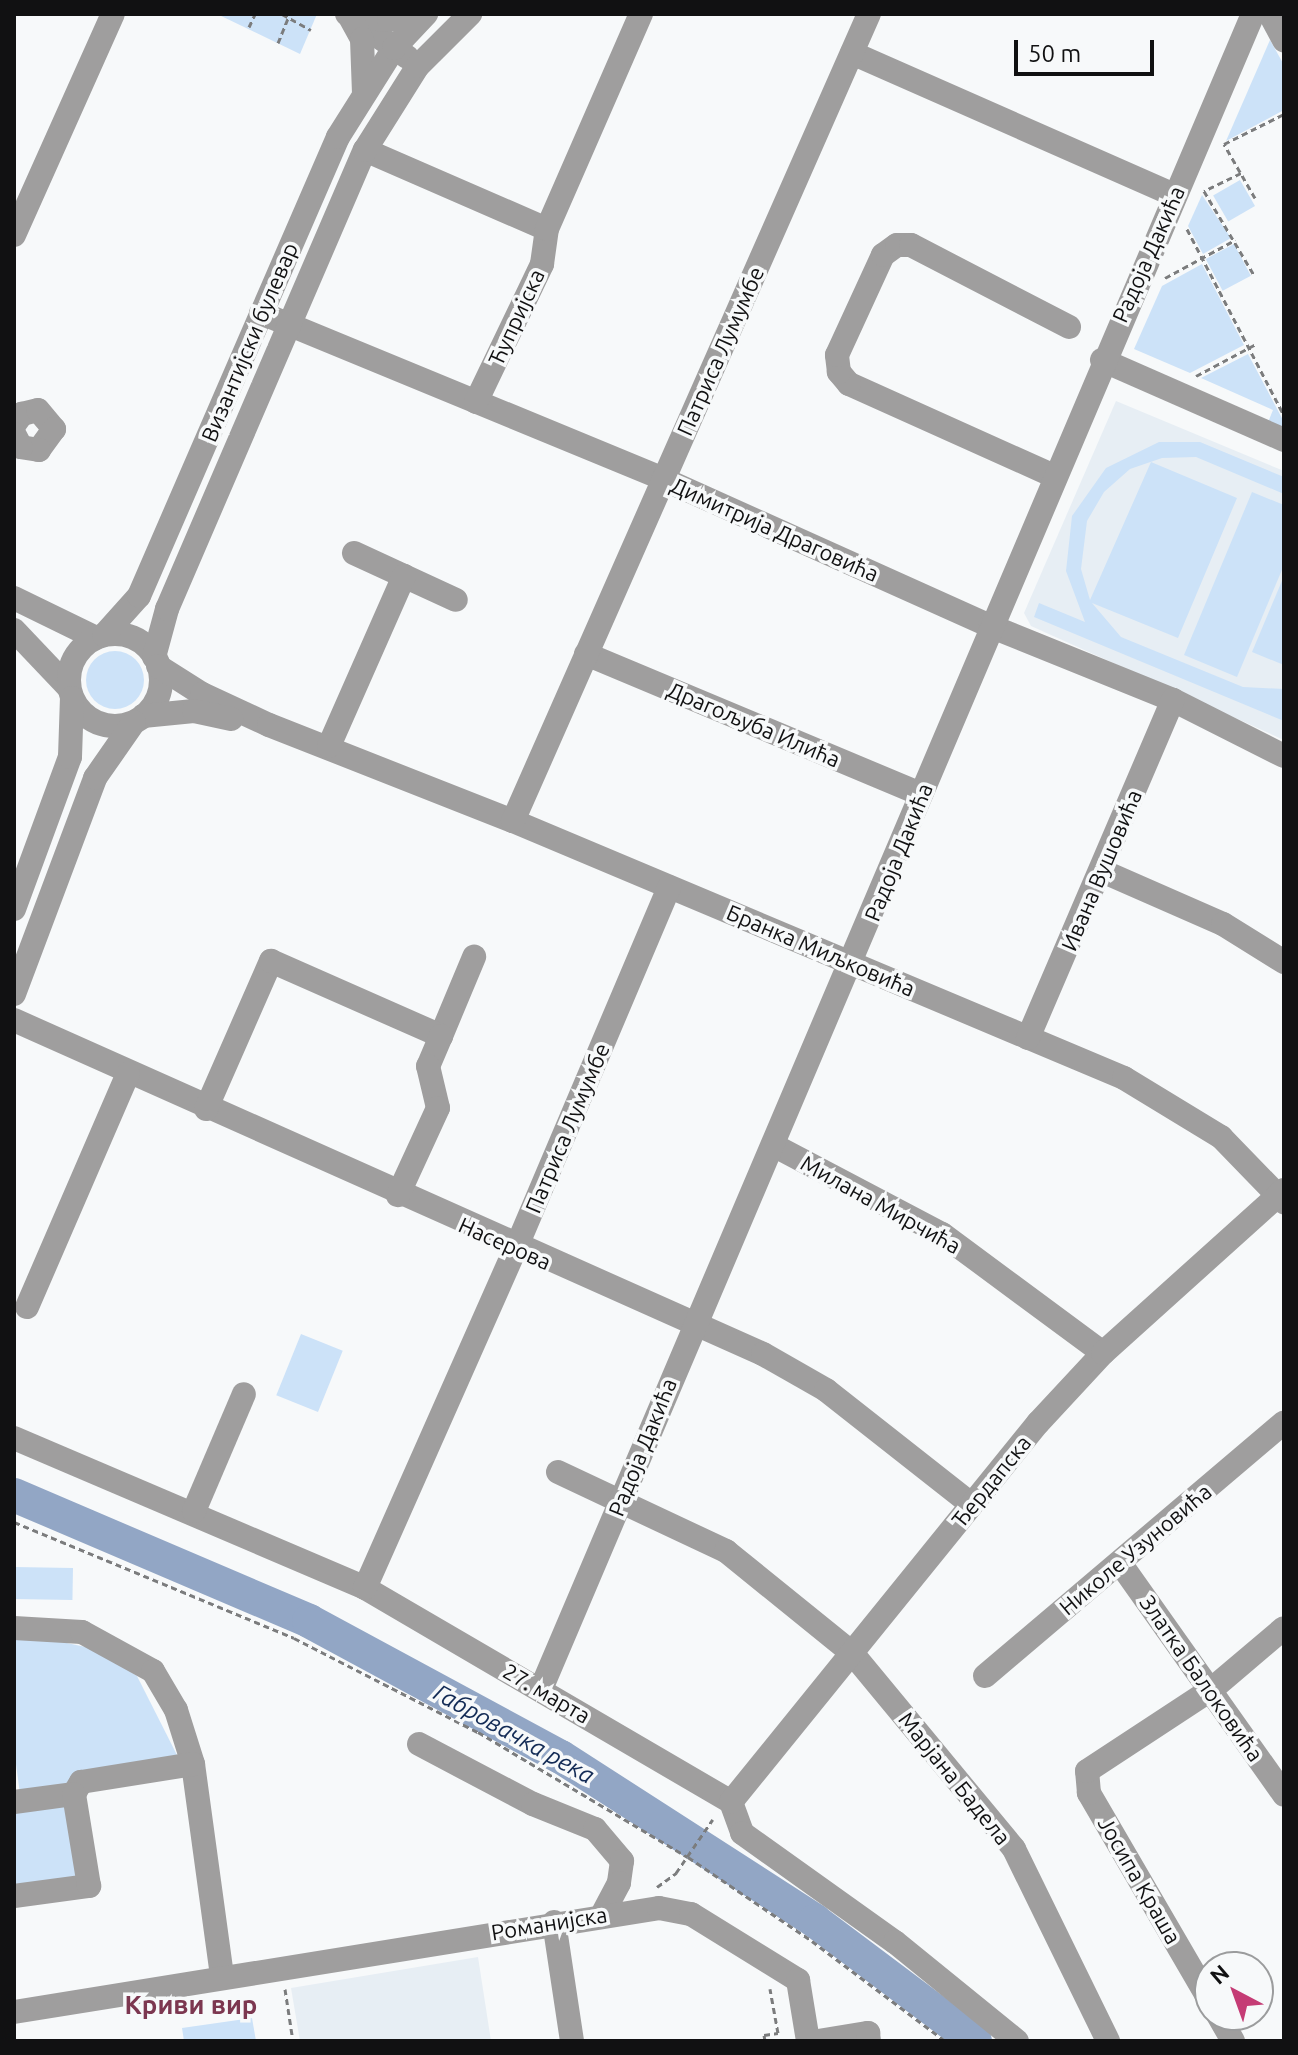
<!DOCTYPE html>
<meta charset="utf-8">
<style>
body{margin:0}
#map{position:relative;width:1298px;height:2055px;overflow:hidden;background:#f7f9fa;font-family:Ubuntu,sans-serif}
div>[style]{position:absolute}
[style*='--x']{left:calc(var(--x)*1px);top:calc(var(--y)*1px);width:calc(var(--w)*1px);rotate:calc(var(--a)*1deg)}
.built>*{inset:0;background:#e7eef4}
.green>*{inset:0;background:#cce2f8;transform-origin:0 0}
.round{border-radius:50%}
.river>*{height:34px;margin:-17px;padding:0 17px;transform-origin:17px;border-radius:17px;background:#92a6c5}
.path>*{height:3px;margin-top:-1.5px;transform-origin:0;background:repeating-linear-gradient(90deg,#7b7c7d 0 6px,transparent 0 10px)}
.minor>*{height:24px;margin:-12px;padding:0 12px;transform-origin:12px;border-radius:12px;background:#9f9e9e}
.minor>.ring{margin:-12px;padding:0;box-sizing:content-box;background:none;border:24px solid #9f9e9e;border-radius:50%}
span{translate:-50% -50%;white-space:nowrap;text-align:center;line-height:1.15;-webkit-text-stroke:7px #f7f9fa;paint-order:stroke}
.street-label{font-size:22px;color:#111112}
.water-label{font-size:24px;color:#142c56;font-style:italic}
.quarter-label{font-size:26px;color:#7c3750;font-weight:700}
.frame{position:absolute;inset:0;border:16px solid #111112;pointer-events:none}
.north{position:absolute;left:1194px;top:1951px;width:80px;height:80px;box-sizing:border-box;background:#f7f9fa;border:2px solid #9b9c9d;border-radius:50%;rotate:319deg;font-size:22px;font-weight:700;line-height:32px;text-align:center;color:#111112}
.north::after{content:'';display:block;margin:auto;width:28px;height:36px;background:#c53c75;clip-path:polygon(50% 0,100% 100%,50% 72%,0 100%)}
.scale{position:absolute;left:1014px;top:40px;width:140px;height:36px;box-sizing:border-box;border:4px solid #111112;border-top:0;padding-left:10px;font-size:24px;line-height:28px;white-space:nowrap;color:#111112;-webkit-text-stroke:6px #f7f9fa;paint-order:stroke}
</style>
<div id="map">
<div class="built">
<div style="clip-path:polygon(1116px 401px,1284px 471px,1284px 740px,1031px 626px,1024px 613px)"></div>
<div style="clip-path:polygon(478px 1957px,491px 2041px,300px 2041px,291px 1988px)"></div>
</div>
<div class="green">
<div style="clip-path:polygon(217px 14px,317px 14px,300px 54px)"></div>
<div style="clip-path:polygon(1270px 40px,1284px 65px,1284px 110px,1226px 141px)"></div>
<div style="left:1240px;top:180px;width:30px;height:31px;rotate:60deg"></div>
<div style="clip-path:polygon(1202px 195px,1231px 238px,1203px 254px,1188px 226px)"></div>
<div style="left:1234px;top:244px;width:36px;height:32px;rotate:62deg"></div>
<div style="clip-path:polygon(1202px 264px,1244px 345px,1190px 373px,1134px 349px,1162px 286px)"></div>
<div style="clip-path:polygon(1248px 354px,1284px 422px,1284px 440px,1264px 432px,1273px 410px,1201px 378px)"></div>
<div style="clip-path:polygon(1159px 442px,1200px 442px,1284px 477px,1284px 494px,1196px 457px,1162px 458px,1130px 469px,1104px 492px,1087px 521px,1081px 569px,1090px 600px,1151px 462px,1237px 498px,1178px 638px,1092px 603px,1121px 637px,1243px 687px,1284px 689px,1284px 721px,1034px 617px,1039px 603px,1085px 622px,1066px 571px,1072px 516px,1106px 468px)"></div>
<div style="clip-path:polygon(1252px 492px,1284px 505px,1284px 565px,1237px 677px,1184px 655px)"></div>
<div style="clip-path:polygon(1284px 576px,1284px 665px,1252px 652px)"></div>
<div class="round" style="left:86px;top:651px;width:58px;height:58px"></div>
<div style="left:301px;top:1334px;width:45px;height:66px;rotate:22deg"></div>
<div style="left:14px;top:1567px;width:59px;height:32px;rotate:1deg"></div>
<div style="clip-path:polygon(29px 1635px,95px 1649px,137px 1676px,179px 1759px,20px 1794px,14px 1749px,14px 1637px)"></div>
<div style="clip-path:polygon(67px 1803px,78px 1880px,14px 1889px,14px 1811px)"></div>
<div style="clip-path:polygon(252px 2018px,256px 2041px,184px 2041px,182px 2028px)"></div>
</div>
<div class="river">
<div style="--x:14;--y:1495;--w:321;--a:23.1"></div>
<div style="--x:309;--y:1621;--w:286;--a:28.4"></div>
<div style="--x:561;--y:1757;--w:302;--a:32.8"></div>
<div style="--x:815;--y:1921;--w:200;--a:36.9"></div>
</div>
<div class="path">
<div style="--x:282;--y:14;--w:33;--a:29"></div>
<div style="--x:249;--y:27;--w:14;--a:-65"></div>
<div style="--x:278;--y:43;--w:31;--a:-68"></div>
<div style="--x:1241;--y:173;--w:41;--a:154.1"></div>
<div style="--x:1204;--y:191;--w:98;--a:59.2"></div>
<div style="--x:1255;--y:198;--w:62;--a:-119.9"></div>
<div style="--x:1224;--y:144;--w:67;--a:-26.6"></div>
<div style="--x:1187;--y:229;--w:210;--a:62.5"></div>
<div style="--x:1165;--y:278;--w:80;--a:-28.5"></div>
<div style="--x:1196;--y:376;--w:68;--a:-28.1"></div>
<div style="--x:14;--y:1522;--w:303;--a:22.5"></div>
<div style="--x:294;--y:1638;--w:207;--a:27.1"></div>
<div style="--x:478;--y:1732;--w:244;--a:30.8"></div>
<div style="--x:688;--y:1857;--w:150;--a:34.1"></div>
<div style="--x:812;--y:1941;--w:166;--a:36.9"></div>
<div style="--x:657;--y:1887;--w:24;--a:-36"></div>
<div style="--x:676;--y:1873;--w:65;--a:-55.6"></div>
<div style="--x:285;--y:1989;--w:53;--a:81.3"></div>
<div style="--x:765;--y:2041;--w:6;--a:-99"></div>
<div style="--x:764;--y:2035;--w:14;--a:-8"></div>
<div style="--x:778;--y:2033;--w:45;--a:-100.3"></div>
</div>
<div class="minor">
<div style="--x:347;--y:14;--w:74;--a:35.6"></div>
<div style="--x:1270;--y:14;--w:30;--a:62"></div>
<div style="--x:354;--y:17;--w:35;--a:5"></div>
<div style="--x:389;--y:20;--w:26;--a:-13"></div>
<div style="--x:351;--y:19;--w:23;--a:61"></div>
<div style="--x:362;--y:39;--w:55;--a:87.9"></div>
<div style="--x:852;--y:53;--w:352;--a:23.8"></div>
<div style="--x:365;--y:150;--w:198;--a:23.5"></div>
<div style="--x:14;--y:235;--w:242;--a:-65.9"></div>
<div style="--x:261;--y:313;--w:435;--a:22.4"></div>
<div style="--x:663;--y:479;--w:359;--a:24.2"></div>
<div style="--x:990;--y:626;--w:197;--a:22"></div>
<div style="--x:1173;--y:700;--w:124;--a:26.8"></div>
<div style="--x:1102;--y:360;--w:199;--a:23.7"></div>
<div style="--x:476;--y:402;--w:153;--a:-64.4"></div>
<div style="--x:542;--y:264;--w:35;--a:-82"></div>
<div style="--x:547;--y:229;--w:235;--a:-66.4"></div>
<div style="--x:14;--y:425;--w:14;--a:-54"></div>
<div style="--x:22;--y:414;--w:16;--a:-14"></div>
<div style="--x:38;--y:410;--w:25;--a:50"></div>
<div style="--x:54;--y:429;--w:26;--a:126"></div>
<div style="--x:39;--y:450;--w:18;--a:-171"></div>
<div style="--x:21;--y:447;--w:15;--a:-118"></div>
<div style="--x:1054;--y:476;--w:225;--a:-155.8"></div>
<div style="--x:849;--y:384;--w:16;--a:-130"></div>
<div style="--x:839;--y:372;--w:17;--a:-97"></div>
<div style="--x:837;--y:355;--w:110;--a:-65.3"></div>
<div style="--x:883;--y:255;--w:17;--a:-36"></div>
<div style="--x:897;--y:245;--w:14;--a:0"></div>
<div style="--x:911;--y:245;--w:178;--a:27.4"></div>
<div style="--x:354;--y:553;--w:112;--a:24.7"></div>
<div style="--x:14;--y:598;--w:91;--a:26"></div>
<div style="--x:14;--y:630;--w:80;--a:46.5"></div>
<div class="ring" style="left:69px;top:634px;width:68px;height:68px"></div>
<div style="--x:104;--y:635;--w:52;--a:-48.1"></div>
<div style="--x:139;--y:596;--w:500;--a:-66.56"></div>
<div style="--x:338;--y:137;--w:105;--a:-57.8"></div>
<div style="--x:394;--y:48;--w:47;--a:-46.7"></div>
<div style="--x:586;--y:654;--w:363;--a:22.7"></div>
<div style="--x:154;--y:657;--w:50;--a:-74.8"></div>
<div style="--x:167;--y:609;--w:500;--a:-66.7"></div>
<div style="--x:365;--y:150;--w:99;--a:-57.8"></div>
<div style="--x:418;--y:66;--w:74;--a:-45"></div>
<div style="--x:158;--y:666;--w:52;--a:32.5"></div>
<div style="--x:202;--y:694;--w:74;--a:24.8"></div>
<div style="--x:269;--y:725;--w:262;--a:21.5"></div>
<div style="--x:513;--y:821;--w:663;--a:22.81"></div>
<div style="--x:1124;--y:1078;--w:114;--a:31.3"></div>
<div style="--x:1221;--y:1137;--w:91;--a:45.9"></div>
<div style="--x:143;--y:716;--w:51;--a:-5.6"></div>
<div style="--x:194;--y:711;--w:38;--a:12"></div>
<div style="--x:329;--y:746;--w:186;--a:-66.2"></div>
<div style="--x:513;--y:821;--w:882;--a:-66.2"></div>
<div style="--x:1102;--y:871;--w:132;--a:23.7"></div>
<div style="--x:1223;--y:924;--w:72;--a:31.9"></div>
<div style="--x:14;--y:909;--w:162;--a:-69.8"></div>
<div style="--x:70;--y:757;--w:59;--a:-88.1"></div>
<div style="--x:14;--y:994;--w:231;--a:-69.4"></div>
<div style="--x:95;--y:778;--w:68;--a:-55.1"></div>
<div style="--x:14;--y:1020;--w:820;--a:24.03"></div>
<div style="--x:763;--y:1354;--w:73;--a:29.7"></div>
<div style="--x:826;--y:1390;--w:184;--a:38.2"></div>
<div style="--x:441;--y:1036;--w:86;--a:-67.3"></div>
<div style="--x:1028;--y:1038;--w:368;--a:-66.8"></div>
<div style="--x:206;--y:1109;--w:162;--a:-66.3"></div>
<div style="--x:271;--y:961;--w:186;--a:23.8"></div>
<div style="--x:441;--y:1036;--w:33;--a:113"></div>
<div style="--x:428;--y:1066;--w:43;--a:76.6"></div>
<div style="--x:438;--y:1108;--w:96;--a:114.7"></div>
<div style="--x:773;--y:1145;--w:191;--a:27.8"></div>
<div style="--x:942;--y:1234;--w:200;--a:36.5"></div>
<div style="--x:27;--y:1307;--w:254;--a:-66.6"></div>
<div style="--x:14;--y:1438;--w:382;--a:23.1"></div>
<div style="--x:365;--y:1588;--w:424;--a:30.3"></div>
<div style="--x:731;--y:1802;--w:33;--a:70"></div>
<div style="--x:742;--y:1833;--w:188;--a:35.5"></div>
<div style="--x:895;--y:1942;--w:157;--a:39.1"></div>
<div style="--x:558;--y:1472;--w:186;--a:25.2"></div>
<div style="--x:726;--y:1551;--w:162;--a:39"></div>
<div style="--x:852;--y:1653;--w:254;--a:50.4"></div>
<div style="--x:1014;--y:1849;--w:214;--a:63.9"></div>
<div style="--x:194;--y:1511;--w:127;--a:-66.9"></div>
<div style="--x:1120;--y:1563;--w:284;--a:54.7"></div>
<div style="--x:365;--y:1588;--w:372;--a:-66.1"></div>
<div style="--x:516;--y:1248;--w:392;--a:-67"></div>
<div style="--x:14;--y:1628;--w:68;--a:3.4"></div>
<div style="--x:82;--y:1632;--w:81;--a:28.8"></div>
<div style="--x:153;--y:1671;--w:45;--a:59.5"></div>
<div style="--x:176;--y:1710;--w:57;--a:72.5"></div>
<div style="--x:193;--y:1764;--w:215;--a:82.2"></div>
<div style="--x:985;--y:1676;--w:392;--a:-40.3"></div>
<div style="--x:541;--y:1689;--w:1820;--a:-66.97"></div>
<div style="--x:419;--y:1744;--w:129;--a:27.8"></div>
<div style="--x:533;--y:1804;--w:67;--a:22"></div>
<div style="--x:595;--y:1829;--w:42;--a:49.8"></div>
<div style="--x:622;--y:1861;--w:22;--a:98"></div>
<div style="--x:619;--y:1883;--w:36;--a:118"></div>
<div style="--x:14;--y:1802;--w:61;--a:-7.6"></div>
<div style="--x:74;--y:1794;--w:14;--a:-60"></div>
<div style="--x:81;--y:1782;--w:113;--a:-9.1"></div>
<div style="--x:731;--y:1802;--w:488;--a:-51"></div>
<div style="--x:1038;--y:1423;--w:96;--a:-47.1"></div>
<div style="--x:1103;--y:1353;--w:244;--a:-42"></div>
<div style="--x:14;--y:1896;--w:76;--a:-7.6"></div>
<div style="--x:89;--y:1886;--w:93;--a:-99.3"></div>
<div style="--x:554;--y:1922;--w:120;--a:81.4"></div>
<div style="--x:1210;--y:2001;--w:241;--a:-120.2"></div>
<div style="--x:1089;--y:1793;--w:22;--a:-95"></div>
<div style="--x:1087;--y:1771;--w:149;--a:-33.3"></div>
<div style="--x:1212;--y:1689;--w:94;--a:-40.3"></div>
<div style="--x:14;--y:2012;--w:653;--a:-9.16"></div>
<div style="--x:659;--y:1908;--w:33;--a:11"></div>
<div style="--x:691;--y:1914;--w:126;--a:31.7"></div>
<div style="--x:798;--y:1980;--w:62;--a:80.7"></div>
<div style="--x:1218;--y:2015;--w:30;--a:60"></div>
<div style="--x:818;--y:2041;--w:51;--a:-9.1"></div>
<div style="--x:868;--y:2033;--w:8;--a:83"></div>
</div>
<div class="street-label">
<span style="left:1148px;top:254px;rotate:-66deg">Радоја Дакића</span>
<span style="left:516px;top:317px;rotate:-65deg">Ћупријска</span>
<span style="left:249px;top:342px;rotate:-67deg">Византијски булевар</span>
<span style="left:720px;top:351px;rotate:-66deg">Патриса Лумумбе</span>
<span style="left:775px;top:529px;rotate:24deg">Димитрија Драговића</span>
<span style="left:754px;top:724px;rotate:23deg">Драгољуба Илића</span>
<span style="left:898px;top:852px;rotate:-68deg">Радоја Дакића</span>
<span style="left:1101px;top:870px;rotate:-67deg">Ивана Вушовића</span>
<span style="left:821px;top:950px;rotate:23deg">Бранка Миљковића</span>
<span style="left:567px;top:1128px;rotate:-67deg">Патриса Лумумбе</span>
<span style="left:881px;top:1204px;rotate:29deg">Милана Мирчића</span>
<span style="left:505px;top:1243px;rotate:24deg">Насерова</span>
<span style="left:642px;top:1447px;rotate:-68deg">Радоја Дакића</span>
<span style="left:991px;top:1481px;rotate:-51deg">Ђердапска</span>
<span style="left:1135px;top:1549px;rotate:-40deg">Николе Узуновића</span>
<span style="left:1202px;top:1678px;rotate:55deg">Златка Балоковића</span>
<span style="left:547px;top:1693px;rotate:30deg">27. марта</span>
<span style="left:955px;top:1778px;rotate:51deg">Марјана Бадела</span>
<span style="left:1140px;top:1880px;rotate:60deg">Јосипа Краша</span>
<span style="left:549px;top:1923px;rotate:-9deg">Романијска</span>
</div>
<div class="water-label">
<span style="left:514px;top:1734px;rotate:29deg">Габровачка река</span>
</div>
<div class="quarter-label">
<span style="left:191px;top:2005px">Криви вир</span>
</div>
<div class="frame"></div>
<div class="north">N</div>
<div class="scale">50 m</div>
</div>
